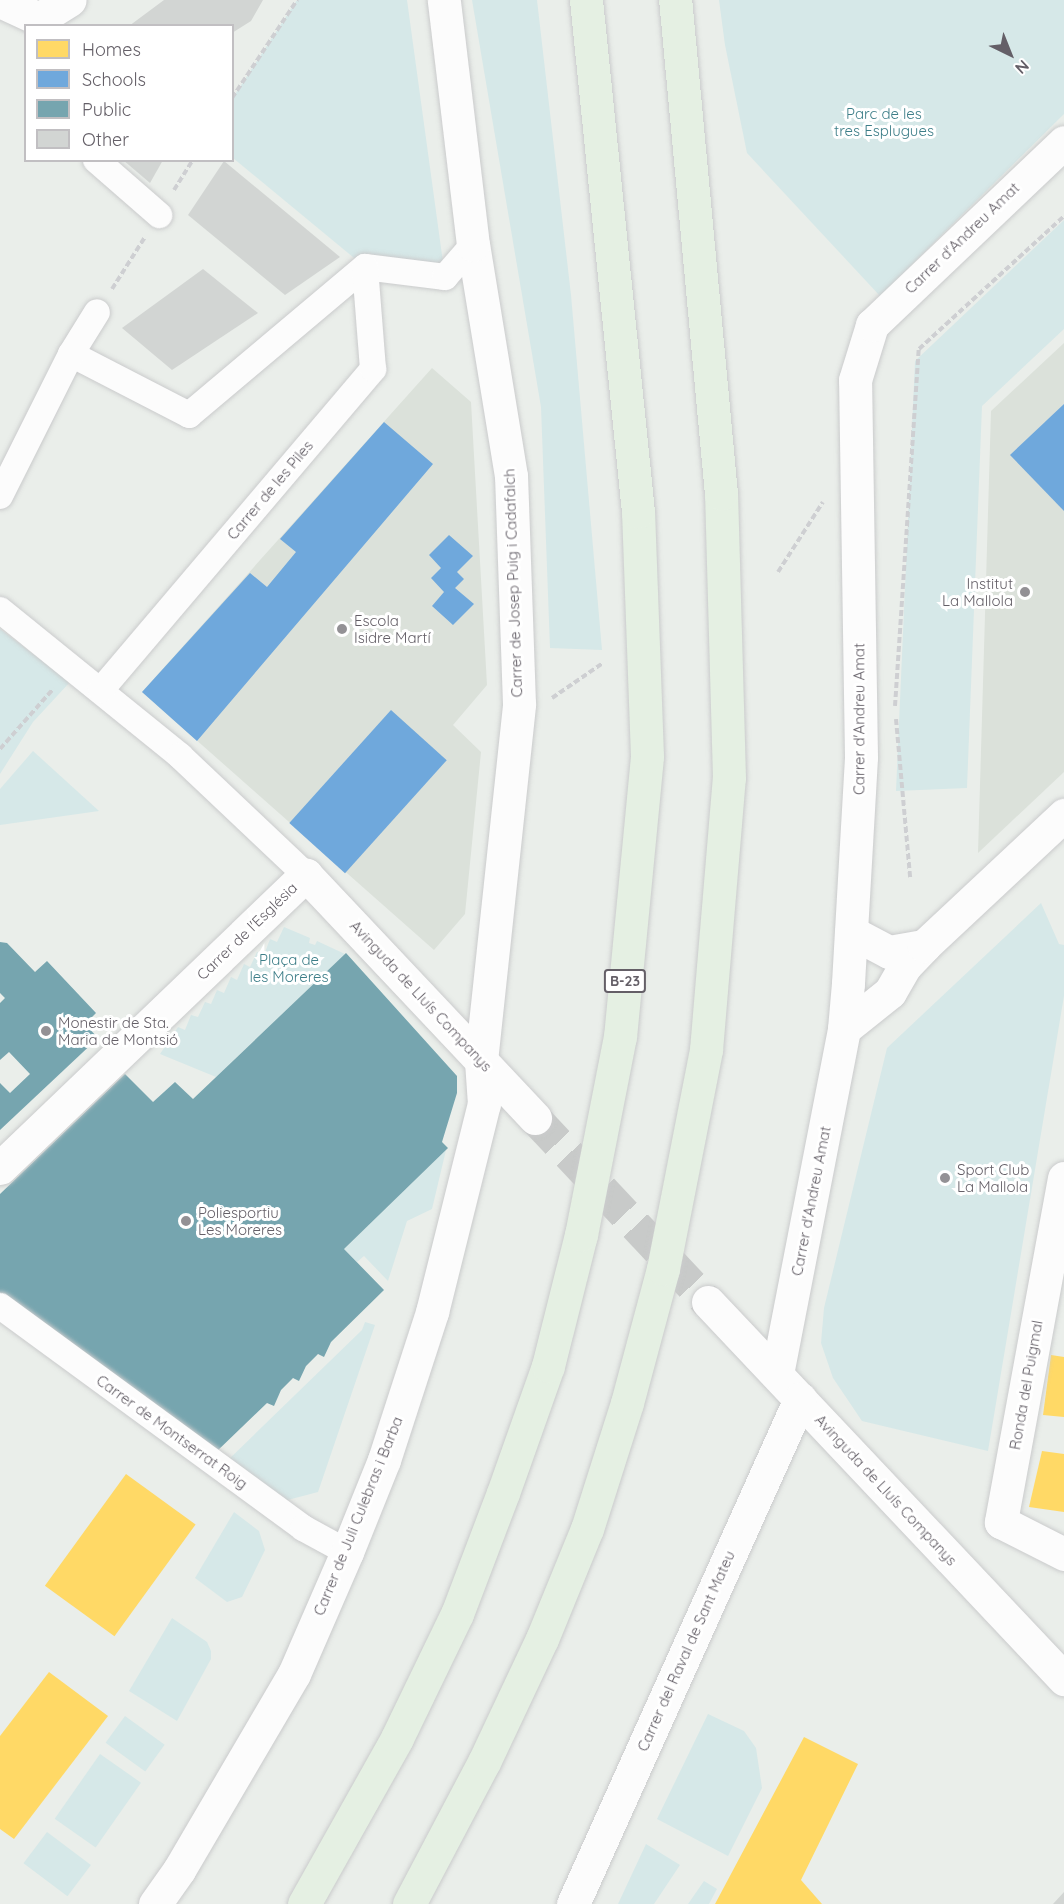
<!DOCTYPE html>
<meta charset="utf-8">
<style>
body{margin:0}
#map{position:relative;width:1064px;height:1904px;overflow:hidden;background:#eaeeea;font-family:Quicksand,sans-serif}
div>[style]{position:absolute}
[style*='--x']{left:calc(var(--x)*1px);top:calc(var(--y)*1px);width:calc(var(--w)*1px);rotate:calc(var(--a)*1deg)}
.education>*{inset:0;background:#dbe1da}
.green>*{inset:0;background:#d6e8e8;transform-origin:0 0}
.homes>*{inset:0;background:#ffd966;transform-origin:0 0}
.schools>*{inset:0;background:#6fa8dc;transform-origin:0 0}
.public>*{inset:0;background:#76a5af}
.building>*{inset:0;background:#d2d5d3}
.minor-tunnel>*{height:33px;margin-top:-16.5px;transform-origin:0;background:repeating-linear-gradient(90deg,#c8cac9 0 33px,transparent 0 49px)}
.path>*{height:4px;margin-top:-2px;transform-origin:0;background:repeating-linear-gradient(90deg,#cecfd2 0 6px,transparent 0 9px)}
.roads{filter:drop-shadow(0 0 2px #cacbcc) drop-shadow(0 0 2px #cacbcc)}
.pedestrian>*{height:26px;margin:-13px;padding:0 13px;transform-origin:13px;border-radius:13px;background:#fcfcfc}
.minor>*{height:33px;margin:-16.5px;padding:0 16.5px;transform-origin:16.5px;border-radius:16.5px;background:#fcfcfc}
.motorway>*{height:33px;margin:-16.5px;padding:0 16.5px;transform-origin:16.5px;border-radius:16.5px;background:#e5f0e3}
.dots>*{width:16px;height:16px;translate:-50% -50%;box-sizing:border-box;border:3px solid #fff;border-radius:50%}
span{translate:-50% -50%;white-space:nowrap;text-align:center;line-height:1.15;-webkit-text-stroke:6px #fff;paint-order:stroke}
.shield-label span{padding:2px 4px;background:#fff;border:2px solid;border-radius:4px;-webkit-text-stroke-width:0}
.shield-label{font-size:14px;color:#645f67;font-weight:700}
.park-label{font-size:15px;color:#3d7e88}
.street-label{font-size:15px;color:#645f67}
.poi-label{font-size:15px;color:#645f67}
.right{translate:-100% -50%;text-align:right}
.left{translate:0 -50%;text-align:left}
.legend{position:absolute;left:24px;top:24px;width:210px;height:138px;box-sizing:border-box;background:#fff;border:2px solid #c1bfc2;margin:0;padding:8px 10px;list-style:none;font-size:18px;color:#645f67}
.legend li{display:flex;align-items:center;gap:12px;height:30px}
.legend b{width:30px;border:2px solid #c1bfc2}
.north{position:absolute;left:980px;top:24px;width:60px;height:60px;-webkit-text-stroke:4px #fff;paint-order:stroke;rotate:137deg;font-size:16px;font-weight:700;line-height:24px;text-align:center;color:#645f67}
.north::after{content:'';display:block;margin:auto;width:21px;height:27px;background:#645f67;clip-path:polygon(50% 0,100% 100%,50% 72%,0 100%)}
</style>
<div id="map">
<div class="education">
<div style="clip-path:polygon(1064px 343px,1064px 772px,978px 853px,991px 411px)"></div>
<div style="clip-path:polygon(432px 368px,471px 402px,487px 685px,453px 725px,481px 752px,465px 914px,434px 950px,142px 692px)"></div>
</div>
<div class="green">
<div style="clip-path:polygon(297px 0,407px 0,445px 277px,365px 267px,233px 158px,232px 99px)"></div>
<div style="clip-path:polygon(472px 0,537px 0,571px 295px,602px 650px,550px 648px,541px 407px)"></div>
<div style="clip-path:polygon(719px 0,1064px 0,1064px 114px,880px 296px,747px 153px,725px 45px)"></div>
<div style="clip-path:polygon(1064px 220px,1064px 329px,982px 406px,967px 788px,896px 791px,915px 361px)"></div>
<div style="clip-path:polygon(0 629px,70px 682px,33px 722px,0 774px)"></div>
<div style="clip-path:polygon(33px 751px,99px 811px,0 825px,0 789px)"></div>
<div style="clip-path:polygon(1041px 903px,1059px 944px,1064px 945px,1064px 996px,988px 1451px,862px 1421px,833px 1378px,821px 1343px,824px 1308px,887px 1048px)"></div>
<div style="clip-path:polygon(284px 927px,310px 938px,309px 943px,315px 945px,317px 941px,345px 954px,216px 1077px,160px 1054px,178px 1027px,185px 1030px,191px 1015px,198px 1017px,205px 1002px,211px 1004px,217px 990px,224px 993px,231px 977px,237px 980px,244px 964px,250px 967px,257px 952px,264px 955px,270px 939px,277px 942px)"></div>
<div style="clip-path:polygon(446px 1150px,432px 1209px,407px 1221px,388px 1281px,364px 1256px,357px 1262px,344px 1249px)"></div>
<div style="clip-path:polygon(365px 1322px,375px 1325px,318px 1492px,280px 1502px,225px 1463px,362px 1330px)"></div>
<div style="clip-path:polygon(234px 1512px,259px 1531px,265px 1550px,242px 1597px,227px 1602px,195px 1578px)"></div>
<div style="clip-path:polygon(172px 1618px,207px 1642px,211px 1651px,211px 1659px,177px 1721px,129px 1691px)"></div>
<div style="clip-path:polygon(708px 1714px,744px 1731px,756px 1748px,762px 1788px,728px 1856px,657px 1819px)"></div>
<div style="left:125px;top:1716px;width:49px;height:33px;rotate:36deg"></div>
<div style="left:100px;top:1754px;width:50px;height:79px;rotate:35deg"></div>
<div style="left:47px;top:1832px;width:55px;height:39px;rotate:37deg"></div>
<div style="clip-path:polygon(646px 1844px,680px 1865px,654px 1904px,618px 1904px)"></div>
<div style="clip-path:polygon(704px 1881px,717px 1889px,709px 1904px,688px 1904px)"></div>
</div>
<div class="homes">
<div style="clip-path:polygon(1051px 1355px,1064px 1357px,1064px 1417px,1043px 1415px)"></div>
<div style="clip-path:polygon(1042px 1451px,1064px 1454px,1064px 1512px,1029px 1507px)"></div>
<div style="left:126px;top:1474px;width:86px;height:138px;rotate:36deg"></div>
<div style="clip-path:polygon(49px 1672px,108px 1716px,14px 1839px,0 1829px,0 1736px)"></div>
<div style="clip-path:polygon(804px 1737px,858px 1764px,801px 1880px,822px 1904px,715px 1904px)"></div>
</div>
<div class="schools">
<div style="clip-path:polygon(1064px 404px,1064px 511px,1010px 455px)"></div>
<div style="clip-path:polygon(384px 422px,433px 464px,197px 741px,142px 692px,250px 573px,267px 587px,296px 552px,280px 539px)"></div>
<div style="clip-path:polygon(449px 535px,473px 556px,457px 572px,464px 579px,455px 588px,474px 604px,453px 625px,432px 606px,444px 592px,431px 578px,441px 568px,429px 555px)"></div>
<div style="left:391px;top:710px;width:75px;height:152px;rotate:42deg"></div>
</div>
<div class="public">
<div style="clip-path:polygon(0 942px,7px 943px,35px 972px,47px 961px,96px 1013px,85px 1024px,98px 1038px,0 1130px,0 1083px,10px 1093px,30px 1074px,9px 1052px,0 1060px,0 1003px,5px 998px,0 993px)"></div>
<div style="clip-path:polygon(346px 953px,457px 1076px,457px 1093px,442px 1142px,448px 1148px,344px 1249px,384px 1290px,331px 1342px,324px 1357px,318px 1354px,306px 1366px,299px 1381px,293px 1378px,281px 1390px,274px 1406px,267px 1403px,214px 1454px,0 1296px,0 1194px,125px 1074px,153px 1102px,175px 1082px,193px 1099px)"></div>
</div>
<div class="building">
<div style="clip-path:polygon(164px 0,263px 0,251px 21px,232px 33px,232px 26px,129px 26px)"></div>
<div style="clip-path:polygon(123px 160px,163px 160px,150px 183px)"></div>
<div style="clip-path:polygon(224px 161px,340px 257px,285px 295px,188px 215px)"></div>
<div style="clip-path:polygon(203px 269px,258px 313px,172px 370px,122px 328px)"></div>
<div style="clip-path:polygon(1064px 1892px,1064px 1904px,1053px 1904px)"></div>
</div>
<div class="minor-tunnel">
<div style="--x:535;--y:1118;--w:253;--a:46.8"></div>
</div>
<div class="path">
<div style="--x:232;--y:98;--w:118;--a:-56.4"></div>
<div style="--x:174;--y:190;--w:36;--a:-58"></div>
<div style="--x:112;--y:289;--w:62;--a:-57.6"></div>
<div style="--x:778;--y:572;--w:83;--a:-57.3"></div>
<div style="--x:552;--y:698;--w:62;--a:-34.5"></div>
<div style="--x:895;--y:706;--w:358;--a:-86.2"></div>
<div style="--x:919;--y:349;--w:197;--a:-42.5"></div>
<div style="--x:896;--y:719;--w:159;--a:84.9"></div>
<div style="--x:0;--y:749;--w:81;--a:-48.5"></div>
</div>
<div class="roads">
<div class="pedestrian">
<div style="--x:96;--y:160;--w:84;--a:41.1"></div>
<div style="--x:71;--y:354;--w:133;--a:27.3"></div>
<div style="--x:189;--y:415;--w:230;--a:-40.1"></div>
<div style="--x:365;--y:267;--w:81;--a:7.1"></div>
<div style="--x:445;--y:277;--w:43;--a:-48.8"></div>
<div style="--x:0;--y:496;--w:159;--a:-63.4"></div>
<div style="--x:71;--y:354;--w:49;--a:-58.2"></div>
<div style="--x:0;--y:610;--w:232;--a:39"></div>
<div style="--x:180;--y:756;--w:173;--a:43.4"></div>
<div style="--x:101;--y:690;--w:421;--a:-49.7"></div>
<div style="--x:373;--y:369;--w:102;--a:-94.5"></div>
<div style="--x:0;--y:1306;--w:376;--a:36.2"></div>
<div style="--x:303;--y:1528;--w:50;--a:28.6"></div>
</div>
<div class="minor">
<div style="--x:0;--y:1;--w:43;--a:24.8"></div>
<div style="--x:39;--y:19;--w:36;--a:-32"></div>
<div style="--x:851;--y:932;--w:43;--a:27.8"></div>
<div style="--x:889;--y:952;--w:36;--a:-10"></div>
<div style="--x:844;--y:1029;--w:59;--a:-38.8"></div>
<div style="--x:890;--y:992;--w:30;--a:-60"></div>
<div style="--x:905;--y:966;--w:28;--a:-46"></div>
<div style="--x:924;--y:946;--w:192;--a:-43.1"></div>
<div style="--x:0;--y:1168;--w:424;--a:-43.8"></div>
<div style="--x:306;--y:875;--w:334;--a:46.7"></div>
<div style="--x:1064;--y:1178;--w:350;--a:100.4"></div>
<div style="--x:1001;--y:1522;--w:71;--a:26.9"></div>
<div style="--x:708;--y:1302;--w:519;--a:46.64"></div>
<div style="--x:777;--y:1374;--w:351;--a:-79"></div>
<div style="--x:844;--y:1029;--w:46;--a:-85"></div>
<div style="--x:848;--y:983;--w:226;--a:-86.7"></div>
<div style="--x:861;--y:757;--w:377;--a:-90.9"></div>
<div style="--x:855;--y:380;--w:58;--a:-72.8"></div>
<div style="--x:872;--y:325;--w:265;--a:-43.6"></div>
<div style="--x:155;--y:1904;--w:42;--a:-54.8"></div>
<div style="--x:179;--y:1870;--w:227;--a:-59.6"></div>
<div style="--x:294;--y:1674;--w:133;--a:-66.5"></div>
<div style="--x:347;--y:1552;--w:99;--a:-68.1"></div>
<div style="--x:384;--y:1460;--w:156;--a:-72"></div>
<div style="--x:432;--y:1312;--w:214;--a:-76"></div>
<div style="--x:484;--y:1104;--w:43;--a:-94"></div>
<div style="--x:481;--y:1061;--w:359;--a:-83.9"></div>
<div style="--x:519;--y:704;--w:228;--a:-92"></div>
<div style="--x:511;--y:476;--w:234;--a:-99.3"></div>
<div style="--x:473;--y:245;--w:247;--a:-96.8"></div>
<div style="--x:573;--y:1904;--w:554;--a:-65.8"></div>
</div>
<div class="motorway">
<div style="--x:304;--y:1904;--w:190;--a:-60.7"></div>
<div style="--x:397;--y:1738;--w:138;--a:-64.2"></div>
<div style="--x:457;--y:1614;--w:129;--a:-69.2"></div>
<div style="--x:503;--y:1493;--w:135;--a:-70.5"></div>
<div style="--x:548;--y:1366;--w:135;--a:-75.9"></div>
<div style="--x:581;--y:1235;--w:202;--a:-78.9"></div>
<div style="--x:620;--y:1037;--w:282;--a:-84.5"></div>
<div style="--x:647;--y:756;--w:244;--a:-92.1"></div>
<div style="--x:638;--y:512;--w:515;--a:-95.8"></div>
<div style="--x:409;--y:1904;--w:161;--a:-62.2"></div>
<div style="--x:484;--y:1762;--w:136;--a:-64.8"></div>
<div style="--x:542;--y:1639;--w:119;--a:-67.8"></div>
<div style="--x:587;--y:1529;--w:132;--a:-72.4"></div>
<div style="--x:627;--y:1403;--w:139;--a:-75"></div>
<div style="--x:663;--y:1269;--w:223;--a:-78.9"></div>
<div style="--x:706;--y:1050;--w:273;--a:-85.2"></div>
<div style="--x:729;--y:778;--w:284;--a:-91.6"></div>
<div style="--x:721;--y:494;--w:496;--a:-95.3"></div>
</div>
</div>
<div class="dots">
<div style="left:1025px;top:592px;background:#939195"></div>
<div style="left:342px;top:629px;background:#939195"></div>
<div style="left:46px;top:1031px;background:#939195"></div>
<div style="left:945px;top:1178px;background:#939195"></div>
<div style="left:186px;top:1221px;background:#939195"></div>
</div>
<div class="shield-label">
<span style="left:625px;top:981px">B-23</span>
</div>
<div class="park-label">
<span style="left:884px;top:122px">Parc de les<br>tres Esplugues</span>
<span style="left:289px;top:968px">Plaça de<br>les Moreres</span>
</div>
<div class="street-label">
<span style="left:962px;top:238px;rotate:-44deg">Carrer d'Andreu Amat</span>
<span style="left:270px;top:490px;rotate:-50deg">Carrer de les Piles</span>
<span style="left:513px;top:583px;rotate:-92deg">Carrer de Josep Puig i Cadafalch</span>
<span style="left:859px;top:719px;rotate:-90deg">Carrer d'Andreu Amat</span>
<span style="left:247px;top:931px;rotate:-44deg">Carrer de l'Església</span>
<span style="left:421px;top:996px;rotate:47deg">Avinguda de Lluís Companys</span>
<span style="left:811px;top:1201px;rotate:-79deg">Carrer d'Andreu Amat</span>
<span style="left:1026px;top:1385px;rotate:-80deg">Ronda del Puigmal</span>
<span style="left:172px;top:1432px;rotate:36deg">Carrer de Montserrat Roig</span>
<span style="left:886px;top:1490px;rotate:47deg">Avinguda de Lluís Companys</span>
<span style="left:358px;top:1516px;rotate:-68deg">Carrer de Juli Culebras i Barba</span>
<span style="left:686px;top:1651px;rotate:-66deg">Carrer del Raval de Sant Mateu</span>
</div>
<div class="poi-label">
<span class="right" style="left:1013px;top:592px">Institut<br>La Mallola</span>
<span class="left" style="left:354px;top:629px">Escola<br>Isidre Martí</span>
<span class="left" style="left:58px;top:1031px">Monestir de Sta.<br>Maria de Montsió</span>
<span class="left" style="left:957px;top:1178px">Sport Club<br>La Mallola</span>
<span class="left" style="left:198px;top:1221px">Poliesportiu<br>Les Moreres</span>
</div>
<ul class="legend">
<li><b style="height:16px;background:#ffd966"></b>Homes</li>
<li><b style="height:16px;background:#6fa8dc"></b>Schools</li>
<li><b style="height:16px;background:#76a5af"></b>Public</li>
<li><b style="height:16px;background:#d2d5d3"></b>Other</li>
</ul>
<div class="north">N</div>
</div>
